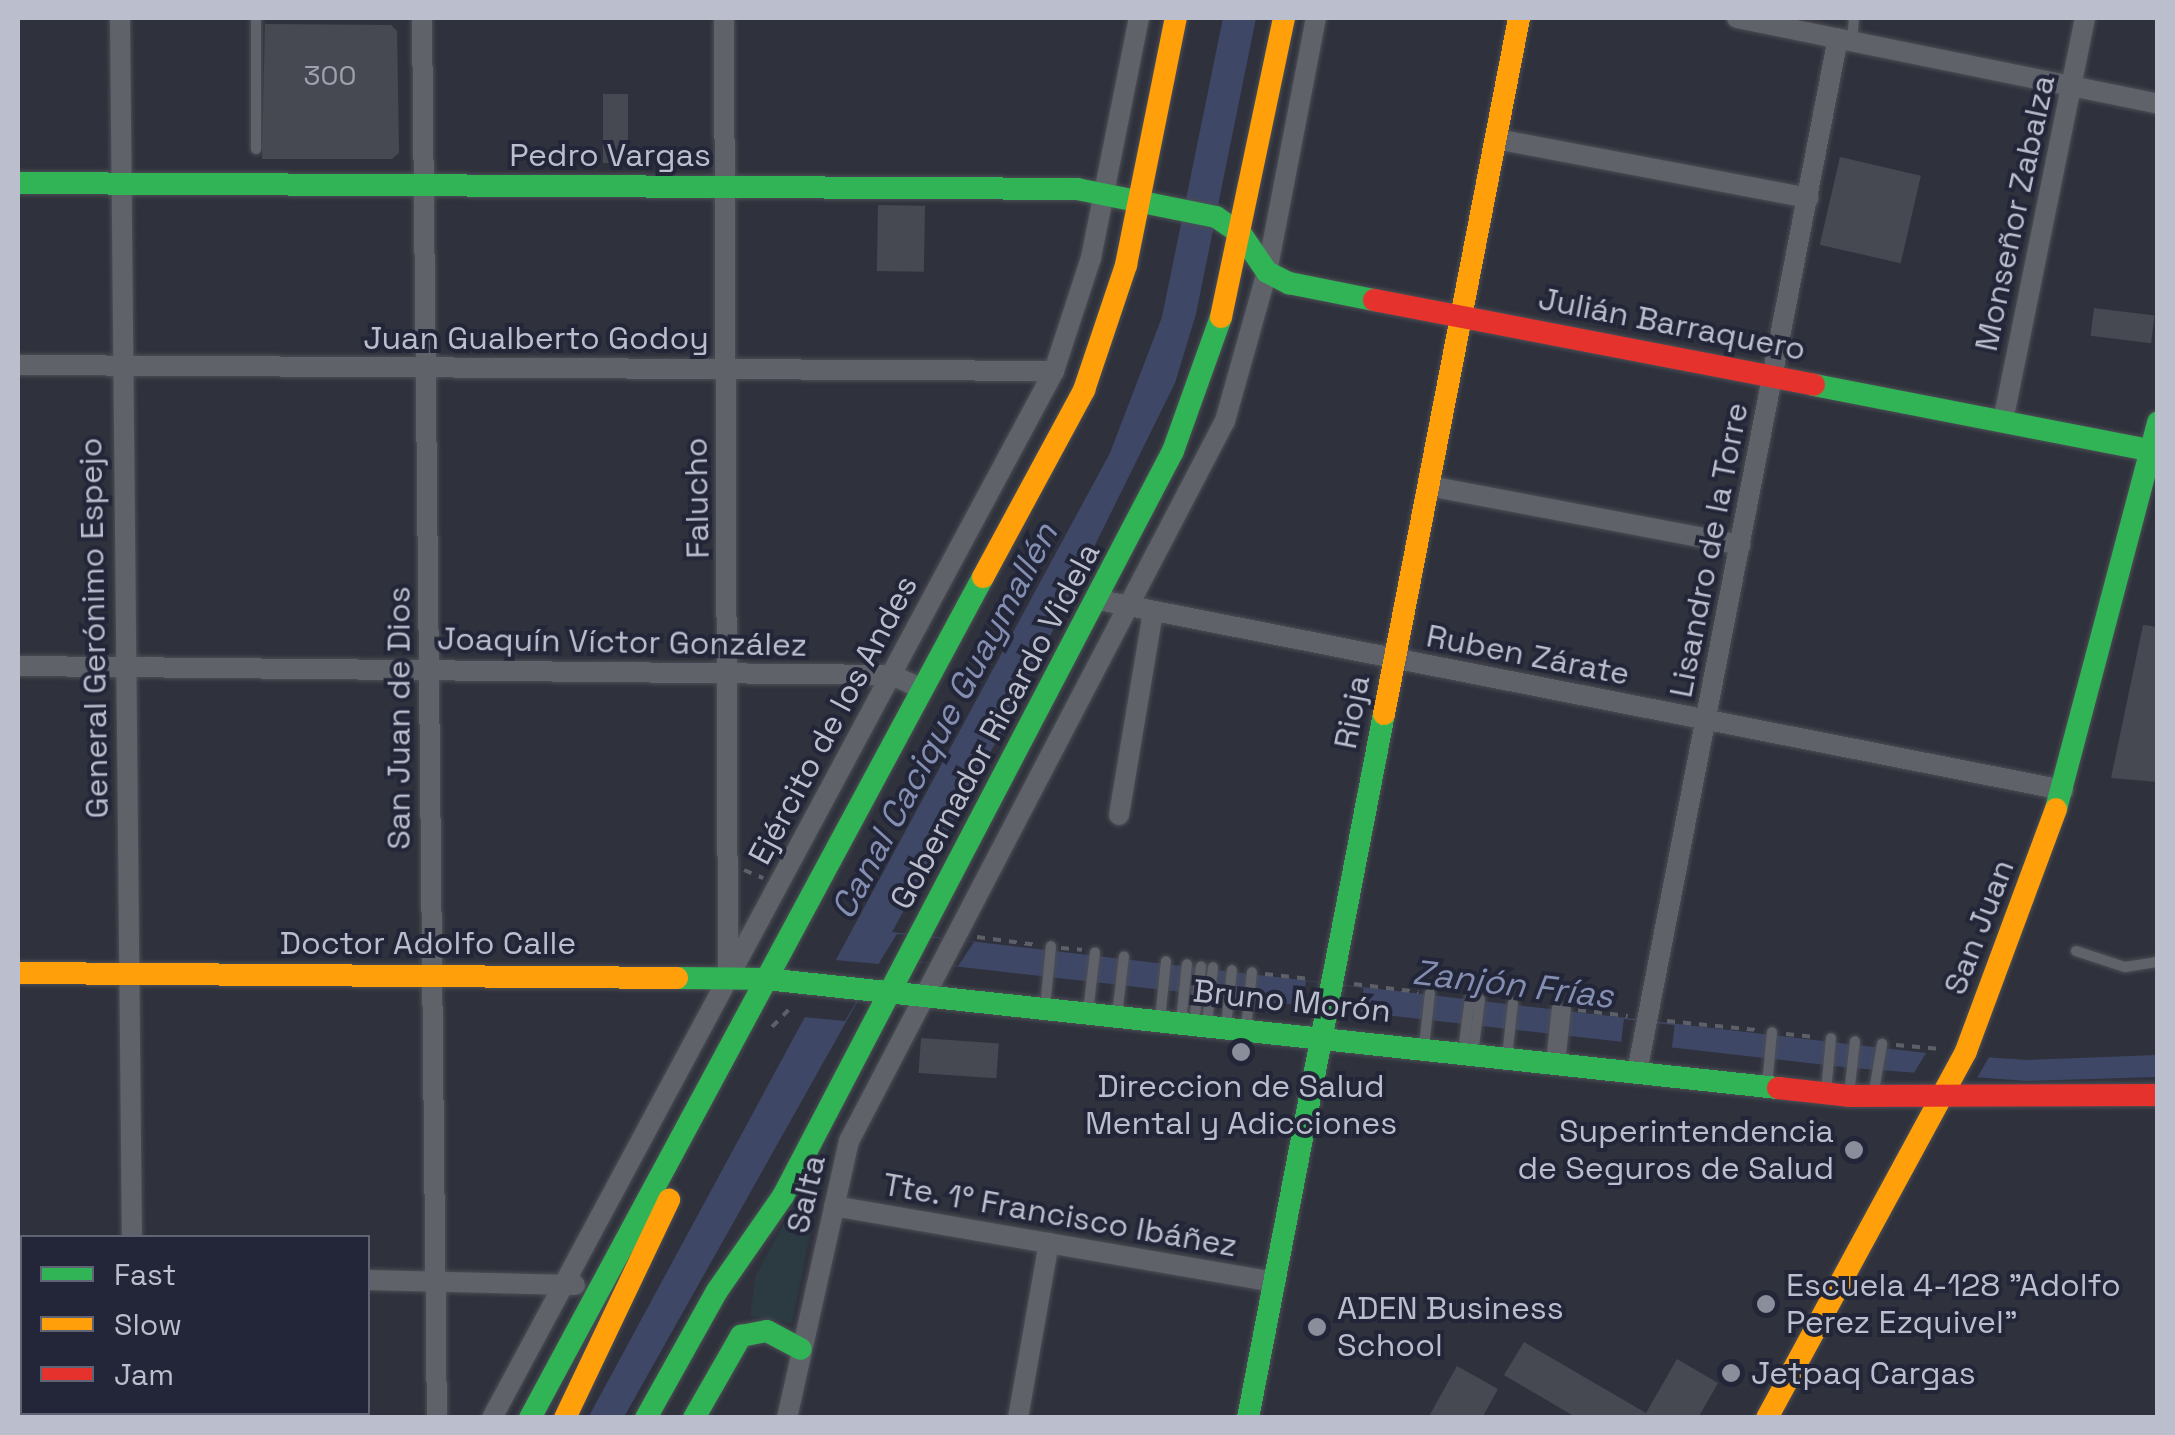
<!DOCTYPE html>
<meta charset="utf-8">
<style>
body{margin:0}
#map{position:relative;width:2175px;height:1435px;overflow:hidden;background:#2f323c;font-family:"Space Grotesk",sans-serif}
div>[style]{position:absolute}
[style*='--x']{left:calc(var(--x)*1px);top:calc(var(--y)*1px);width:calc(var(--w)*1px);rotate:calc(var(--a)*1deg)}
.green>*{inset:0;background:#2c3b42}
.water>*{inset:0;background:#3e4766}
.pier>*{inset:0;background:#2f323c;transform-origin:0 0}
.building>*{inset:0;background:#474952;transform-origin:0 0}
.path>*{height:4px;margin-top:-2px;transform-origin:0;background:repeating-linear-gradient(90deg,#5d6067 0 8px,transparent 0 16px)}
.roads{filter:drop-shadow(0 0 2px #4c4e55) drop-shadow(0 0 2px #4c4e55)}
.lane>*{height:10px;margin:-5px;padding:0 5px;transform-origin:5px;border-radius:5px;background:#60626a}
.street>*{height:20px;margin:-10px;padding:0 10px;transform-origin:10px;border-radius:10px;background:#60626a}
.fast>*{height:22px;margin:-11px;padding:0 11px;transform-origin:11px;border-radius:11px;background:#30b455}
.slow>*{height:22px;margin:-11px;padding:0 11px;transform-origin:11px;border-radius:11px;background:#ff9f0a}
.jam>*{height:22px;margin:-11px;padding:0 11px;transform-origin:11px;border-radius:11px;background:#e5322d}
.dots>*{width:28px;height:28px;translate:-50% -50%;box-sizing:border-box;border:5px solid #222638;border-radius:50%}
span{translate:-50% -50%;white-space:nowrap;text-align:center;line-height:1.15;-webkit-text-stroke:8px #222638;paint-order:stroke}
.number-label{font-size:28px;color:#9ea1ae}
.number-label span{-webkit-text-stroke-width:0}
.street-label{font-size:32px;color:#bbbecc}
.poi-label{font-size:32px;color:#bbbecc}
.right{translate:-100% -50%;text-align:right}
.left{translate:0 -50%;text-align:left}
.water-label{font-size:35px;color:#848eb1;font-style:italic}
.frame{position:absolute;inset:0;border:20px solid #bbbecc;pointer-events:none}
.legend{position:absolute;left:20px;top:1235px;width:350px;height:180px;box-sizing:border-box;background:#222638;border:2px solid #5f6373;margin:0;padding:12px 18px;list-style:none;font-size:30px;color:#bbbecc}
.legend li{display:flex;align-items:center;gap:20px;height:50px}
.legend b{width:50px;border:2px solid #5f6373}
</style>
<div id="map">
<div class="green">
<div style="clip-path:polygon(829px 1140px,792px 1323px,750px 1316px,756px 1275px)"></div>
</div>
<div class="water">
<div style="clip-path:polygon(1223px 18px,1256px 18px,1196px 314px,1175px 383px,1014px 709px,892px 932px,1926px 1053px,2028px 1060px,2157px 1055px,2157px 1077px,2027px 1081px,1852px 1068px,882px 958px,624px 1417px,588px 1418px,1110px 453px,1162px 317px)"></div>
</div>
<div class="pier">
<div style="clip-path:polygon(897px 934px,974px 942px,958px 966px,882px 958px)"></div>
<div style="clip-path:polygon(835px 960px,879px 964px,845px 1021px,803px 1017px)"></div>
<div style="left:1306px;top:981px;width:58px;height:25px;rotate:7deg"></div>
<div style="left:1624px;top:1019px;width:51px;height:25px;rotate:7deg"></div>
<div style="clip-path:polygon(1926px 1053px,1989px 1057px,1977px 1078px,1914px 1073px)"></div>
</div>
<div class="building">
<div style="clip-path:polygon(265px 24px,391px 25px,397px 31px,399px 153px,392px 159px,262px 159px)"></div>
<div style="left:603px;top:94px;width:25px;height:69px"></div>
<div style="left:1840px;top:157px;width:83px;height:90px;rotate:13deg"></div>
<div style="left:878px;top:205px;width:47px;height:66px;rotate:1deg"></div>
<div style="left:2094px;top:308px;width:61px;height:28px;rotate:7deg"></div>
<div style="clip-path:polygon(2143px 625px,2158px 627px,2158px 782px,2111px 778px)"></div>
<div style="left:921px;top:1038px;width:78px;height:35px;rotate:4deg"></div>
<div style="clip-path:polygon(1524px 1342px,1646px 1413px,1677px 1359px,1718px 1383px,1698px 1418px,1577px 1418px,1504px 1375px)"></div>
<div style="clip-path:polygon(1457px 1366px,1498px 1389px,1482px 1418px,1428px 1418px)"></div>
</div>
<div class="path">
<div style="--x:744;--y:870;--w:21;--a:23"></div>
<div style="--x:977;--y:937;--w:61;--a:7.6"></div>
<div style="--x:1061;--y:948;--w:21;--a:5"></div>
<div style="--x:1265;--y:974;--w:45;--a:6.3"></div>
<div style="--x:1354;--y:984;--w:65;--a:7"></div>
<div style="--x:1578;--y:1010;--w:50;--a:6.8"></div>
<div style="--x:1667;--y:1021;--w:90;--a:5.7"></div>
<div style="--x:772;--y:1027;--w:30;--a:-46"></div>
<div style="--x:1786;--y:1034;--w:31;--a:6"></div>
<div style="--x:1896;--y:1045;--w:45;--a:5.1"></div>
</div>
<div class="roads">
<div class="lane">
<div style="--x:1852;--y:41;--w:23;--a:-85"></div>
<div style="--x:256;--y:149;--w:131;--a:-90"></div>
<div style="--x:2076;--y:951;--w:52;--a:18.1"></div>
<div style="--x:2125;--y:967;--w:33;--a:-9"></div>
<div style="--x:1045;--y:1008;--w:62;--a:-84.5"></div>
<div style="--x:1088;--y:1012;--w:60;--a:-83.3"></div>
<div style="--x:1117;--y:1015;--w:59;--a:-83.2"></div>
<div style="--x:1160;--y:1019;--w:58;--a:-84.1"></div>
<div style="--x:1181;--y:1021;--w:57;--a:-84"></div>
<div style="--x:1194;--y:1023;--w:57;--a:-83"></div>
<div style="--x:1207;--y:1024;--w:57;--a:-84"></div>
<div style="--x:1226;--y:1026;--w:56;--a:-83.9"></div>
<div style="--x:1246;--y:1028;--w:56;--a:-83.9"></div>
<div style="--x:1424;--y:1047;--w:54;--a:-83.7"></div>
<div style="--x:1463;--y:1052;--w:54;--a:-82.6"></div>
<div style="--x:1473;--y:1053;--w:54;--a:-82.6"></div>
<div style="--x:1507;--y:1057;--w:54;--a:-83.7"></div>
<div style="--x:1551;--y:1062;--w:54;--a:-83.7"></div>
<div style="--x:1560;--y:1063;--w:54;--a:-83.7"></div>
<div style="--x:1767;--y:1086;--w:54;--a:-84.7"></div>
<div style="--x:1874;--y:1091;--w:48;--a:-80.3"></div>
<div style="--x:1826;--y:1092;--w:54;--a:-84.7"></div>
<div style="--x:1849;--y:1095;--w:54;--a:-83.7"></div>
</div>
<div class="street">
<div style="--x:120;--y:18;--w:1220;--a:89.44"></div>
<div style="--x:422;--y:18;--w:1400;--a:89.39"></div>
<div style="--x:724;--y:18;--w:958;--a:89.76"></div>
<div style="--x:1737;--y:18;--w:430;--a:11.5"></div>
<div style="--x:1496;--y:139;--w:318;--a:10.7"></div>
<div style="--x:18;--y:365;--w:1036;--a:0.33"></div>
<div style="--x:2003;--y:421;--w:411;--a:-78.5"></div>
<div style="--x:1429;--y:486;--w:317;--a:10.7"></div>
<div style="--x:1099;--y:600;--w:983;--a:11.15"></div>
<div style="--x:18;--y:666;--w:874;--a:0.59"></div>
<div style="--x:892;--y:675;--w:33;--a:25"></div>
<div style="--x:1119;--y:815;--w:207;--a:-80.5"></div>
<div style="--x:1637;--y:1072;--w:1053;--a:-79"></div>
<div style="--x:834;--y:1206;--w:448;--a:9.8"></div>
<div style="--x:18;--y:1278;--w:4;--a:0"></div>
<div style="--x:368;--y:1280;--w:207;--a:1.4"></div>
<div style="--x:132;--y:1418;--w:6;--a:-90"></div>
<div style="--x:492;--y:1418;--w:1188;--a:-61.77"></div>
<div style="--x:1054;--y:371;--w:119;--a:-71.9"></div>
<div style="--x:1091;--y:258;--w:245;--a:-78.7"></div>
<div style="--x:787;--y:1418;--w:284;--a:-77.4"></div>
<div style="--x:849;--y:1141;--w:812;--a:-62.43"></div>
<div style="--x:1225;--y:421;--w:155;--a:-74.3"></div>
<div style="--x:1267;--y:272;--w:259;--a:-79.1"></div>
<div style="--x:1018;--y:1418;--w:178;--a:-80"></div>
</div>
<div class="fast">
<div style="--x:18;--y:183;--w:1059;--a:0.32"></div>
<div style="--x:1077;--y:189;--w:142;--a:11.4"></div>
<div style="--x:1216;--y:217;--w:30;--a:34"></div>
<div style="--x:1241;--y:234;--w:46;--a:55.6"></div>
<div style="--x:1267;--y:272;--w:25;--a:27"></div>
<div style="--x:1289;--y:283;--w:87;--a:11.3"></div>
<div style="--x:1814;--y:385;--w:350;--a:11"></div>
<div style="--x:2056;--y:809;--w:400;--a:-75.2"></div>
<div style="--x:677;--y:978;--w:89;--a:0.6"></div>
<div style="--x:766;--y:979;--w:1018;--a:6.15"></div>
<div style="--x:530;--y:1418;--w:955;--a:-61.69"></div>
<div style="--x:646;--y:1418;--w:145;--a:-60.8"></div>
<div style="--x:717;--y:1291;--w:116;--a:-55.2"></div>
<div style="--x:783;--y:1196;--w:841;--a:-62.37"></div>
<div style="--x:1173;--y:451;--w:142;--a:-70.3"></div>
<div style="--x:694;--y:1418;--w:95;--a:-60.2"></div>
<div style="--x:741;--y:1336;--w:26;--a:-11"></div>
<div style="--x:767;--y:1331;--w:38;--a:28"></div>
<div style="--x:1248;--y:1418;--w:717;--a:-79.07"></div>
</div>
<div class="slow">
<div style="--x:1221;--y:317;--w:306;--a:-78.1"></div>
<div style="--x:983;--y:577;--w:213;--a:-61.6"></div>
<div style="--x:1084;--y:390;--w:132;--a:-71.4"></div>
<div style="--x:1126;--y:265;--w:252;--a:-78.6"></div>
<div style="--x:1384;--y:714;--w:709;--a:-79.02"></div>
<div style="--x:18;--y:973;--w:659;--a:0.43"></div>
<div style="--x:565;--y:1418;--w:242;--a:-64.5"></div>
<div style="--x:1767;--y:1418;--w:417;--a:-61.5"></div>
<div style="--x:1966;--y:1051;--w:258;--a:-69.6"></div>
</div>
<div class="jam">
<div style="--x:1374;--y:300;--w:448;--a:10.9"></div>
<div style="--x:1778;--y:1088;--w:71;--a:6.4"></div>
<div style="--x:1849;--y:1096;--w:309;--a:-0.2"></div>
</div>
</div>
<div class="dots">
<div style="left:1241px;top:1052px;background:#8a8d9a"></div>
<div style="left:1854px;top:1150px;background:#8a8d9a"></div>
<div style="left:1766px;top:1304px;background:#8a8d9a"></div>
<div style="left:1317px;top:1327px;background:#8a8d9a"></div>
<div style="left:1731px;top:1373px;background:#8a8d9a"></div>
</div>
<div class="number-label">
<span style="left:330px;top:75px">300</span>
</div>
<div class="street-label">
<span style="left:610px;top:155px">Pedro Vargas</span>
<span style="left:2015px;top:213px;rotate:-78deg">Monseñor Zabalza</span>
<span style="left:1672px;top:324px;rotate:11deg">Julián Barraquero</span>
<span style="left:536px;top:338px">Juan Gualberto Godoy</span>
<span style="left:697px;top:498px;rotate:-91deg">Falucho</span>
<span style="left:1709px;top:550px;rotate:-79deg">Lisandro de la Torre</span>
<span style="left:94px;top:628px;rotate:-91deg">General Gerónimo Espejo</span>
<span style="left:622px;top:642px;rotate:1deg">Joaquín Víctor González</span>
<span style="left:1528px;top:655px;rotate:11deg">Ruben Zárate</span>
<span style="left:1352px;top:712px;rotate:-79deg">Rioja</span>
<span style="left:399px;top:718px;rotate:-90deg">San Juan de Dios</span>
<span style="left:833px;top:720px;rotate:-62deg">Ejército de los Andes</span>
<span style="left:995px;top:726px;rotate:-62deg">Gobernador Ricardo Videla</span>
<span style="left:1979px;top:927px;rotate:-69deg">San Juan</span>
<span style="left:428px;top:943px">Doctor Adolfo Calle</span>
<span style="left:1292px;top:1001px;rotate:6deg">Bruno Morón</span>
<span style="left:806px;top:1194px;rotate:-77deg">Salta</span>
<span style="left:1060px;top:1215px;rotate:10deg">Tte. 1° Francisco Ibáñez</span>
</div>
<div class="poi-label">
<span style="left:1241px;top:1105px">Direccion de Salud<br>Mental y Adicciones</span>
<span class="right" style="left:1834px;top:1150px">Superintendencia<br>de Seguros de Salud</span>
<span class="left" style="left:1786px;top:1304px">Escuela 4-128 "Adolfo<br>Perez Ezquivel"</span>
<span class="left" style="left:1337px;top:1327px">ADEN Business<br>School</span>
<span class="left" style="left:1751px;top:1373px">Jetpaq Cargas</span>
</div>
<div class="water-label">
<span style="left:944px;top:721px;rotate:-62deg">Canal Cacique Guaymallén</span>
<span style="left:1513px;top:984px;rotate:7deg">Zanjón Frías</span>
</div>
<div class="frame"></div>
<ul class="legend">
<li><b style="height:12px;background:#30b455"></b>Fast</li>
<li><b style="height:12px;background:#ff9f0a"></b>Slow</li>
<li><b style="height:12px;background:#e5322d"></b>Jam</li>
</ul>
</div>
